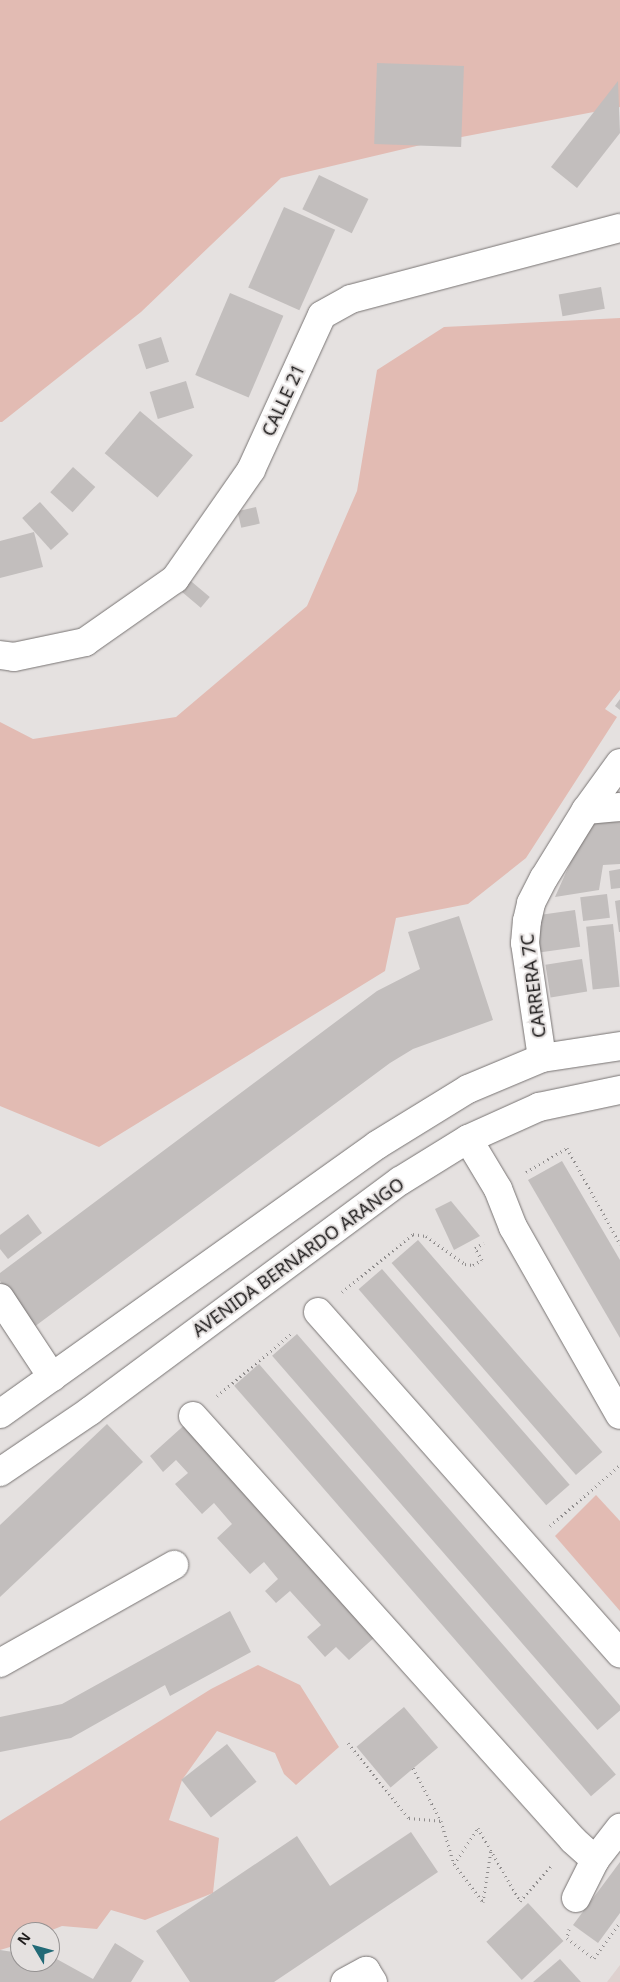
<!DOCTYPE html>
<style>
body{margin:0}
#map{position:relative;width:620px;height:1982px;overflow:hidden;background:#e5e1e0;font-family:"Noto Sans",sans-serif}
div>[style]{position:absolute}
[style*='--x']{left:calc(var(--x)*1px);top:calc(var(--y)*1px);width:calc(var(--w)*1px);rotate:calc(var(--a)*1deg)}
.built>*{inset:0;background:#ded1cf}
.green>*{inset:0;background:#e2bbb3}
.building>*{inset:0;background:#c2bebd;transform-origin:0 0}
.path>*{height:3px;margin-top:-1.5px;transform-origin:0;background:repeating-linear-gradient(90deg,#908d8d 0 1px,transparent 0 5px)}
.roads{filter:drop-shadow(0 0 1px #787473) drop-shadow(0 0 1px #787473)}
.minor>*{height:28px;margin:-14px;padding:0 14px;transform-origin:14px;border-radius:14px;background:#fff}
.major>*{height:28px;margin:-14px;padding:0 14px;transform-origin:14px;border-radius:14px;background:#fff}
span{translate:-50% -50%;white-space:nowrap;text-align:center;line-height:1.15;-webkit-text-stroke:4px #e5e1e0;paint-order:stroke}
.street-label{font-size:18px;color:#1e1c1c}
.north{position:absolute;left:10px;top:1922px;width:50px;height:50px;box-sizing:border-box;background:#e5e1e0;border:1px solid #959292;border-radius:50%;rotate:307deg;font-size:14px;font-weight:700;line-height:20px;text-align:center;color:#1e1c1c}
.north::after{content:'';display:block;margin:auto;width:18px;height:22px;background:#226a77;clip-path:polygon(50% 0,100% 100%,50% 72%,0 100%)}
</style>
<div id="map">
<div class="built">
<div style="clip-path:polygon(620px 1965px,620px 1982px,607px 1982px)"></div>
</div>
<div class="green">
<div style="clip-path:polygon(0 0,620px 0,620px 107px,425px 144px,281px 178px,141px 312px,2px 422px,0 422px)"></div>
<div style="clip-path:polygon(620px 318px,620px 690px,605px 709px,617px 717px,526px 858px,468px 904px,396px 918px,385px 971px,99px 1147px,0 1106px,0 722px,33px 739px,176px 717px,307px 606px,357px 491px,377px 370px,444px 327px)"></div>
<div style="clip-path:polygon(596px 1495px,620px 1521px,620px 1611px,555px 1536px)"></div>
<div style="clip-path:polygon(258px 1665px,300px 1685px,339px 1747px,296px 1785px,284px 1774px,275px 1753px,217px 1731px,182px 1780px,169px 1820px,219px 1838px,213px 1893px,145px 1920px,111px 1910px,97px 1929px,62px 1926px,47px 1932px,20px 1932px,20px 1944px,0 1950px,0 1821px,211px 1689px)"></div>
</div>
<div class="building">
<div style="left:377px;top:63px;width:87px;height:81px;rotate:2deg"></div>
<div style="clip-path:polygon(618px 81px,620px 133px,577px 188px,551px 167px)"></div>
<div style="left:319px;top:175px;width:55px;height:38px;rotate:26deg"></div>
<div style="left:284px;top:207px;width:56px;height:88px;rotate:24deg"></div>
<div style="left:601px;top:287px;width:22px;height:43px;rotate:80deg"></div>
<div style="left:230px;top:293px;width:58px;height:89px;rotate:23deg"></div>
<div style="left:161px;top:337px;width:26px;height:24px;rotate:72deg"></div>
<div style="left:186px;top:381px;width:28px;height:38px;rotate:73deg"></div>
<div style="left:140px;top:411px;width:69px;height:55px;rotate:40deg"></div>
<div style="left:73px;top:467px;width:30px;height:34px;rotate:42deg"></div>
<div style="left:40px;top:502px;width:43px;height:24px;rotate:48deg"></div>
<div style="left:256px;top:507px;width:17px;height:19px;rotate:77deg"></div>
<div style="clip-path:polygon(34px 532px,43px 567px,0 578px,0 541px)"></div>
<div style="left:186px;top:577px;width:31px;height:14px;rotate:40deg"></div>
<div style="clip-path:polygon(620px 699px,620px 710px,615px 706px)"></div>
<div style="clip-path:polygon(589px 821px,620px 822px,620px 864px,603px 865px,599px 890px,555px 897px)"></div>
<div style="clip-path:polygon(620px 869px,620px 888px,611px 889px,609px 871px)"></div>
<div style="left:607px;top:894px;width:24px;height:27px;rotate:83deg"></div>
<div style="clip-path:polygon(620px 900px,620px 932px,619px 932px,615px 901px)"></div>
<div style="left:575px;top:910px;width:37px;height:45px;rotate:82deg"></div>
<div style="clip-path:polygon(459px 916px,493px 1020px,413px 1049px,390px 1063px,34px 1327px,0 1281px,0 1273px,377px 991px,420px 969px,408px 932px)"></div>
<div style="left:613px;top:924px;width:63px;height:27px;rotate:84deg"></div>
<div style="left:582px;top:959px;width:33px;height:37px;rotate:81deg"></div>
<div style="clip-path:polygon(562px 1161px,620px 1260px,620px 1338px,528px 1180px)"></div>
<div style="clip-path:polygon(451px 1201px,480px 1236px,454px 1250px,435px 1209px)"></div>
<div style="clip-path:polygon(28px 1214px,42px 1233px,8px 1259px,0 1249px,0 1235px)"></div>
<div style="left:418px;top:1240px;width:281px;height:35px;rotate:49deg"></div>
<div style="left:382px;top:1269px;width:286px;height:31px;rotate:49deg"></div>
<div style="left:297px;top:1334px;width:496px;height:33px;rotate:49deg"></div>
<div style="left:259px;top:1364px;width:544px;height:33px;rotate:49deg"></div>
<div style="clip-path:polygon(190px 1420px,375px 1637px,349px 1660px,336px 1647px,325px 1657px,307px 1637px,321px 1625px,290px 1591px,276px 1603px,265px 1591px,278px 1579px,264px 1562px,250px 1574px,217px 1538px,232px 1524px,214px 1503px,202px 1514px,175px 1484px,188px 1473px,176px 1460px,163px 1472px,150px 1456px)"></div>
<div style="clip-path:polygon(107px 1424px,143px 1462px,0 1597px,0 1525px)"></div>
<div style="clip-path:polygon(230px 1611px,251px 1652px,170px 1696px,165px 1685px,71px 1738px,0 1752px,0 1717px,62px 1704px)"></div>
<div style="left:404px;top:1707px;width:53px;height:62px;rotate:50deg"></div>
<div style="left:227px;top:1744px;width:48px;height:58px;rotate:52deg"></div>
<div style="clip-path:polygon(411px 1832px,438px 1872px,274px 1982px,190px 1982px,156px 1931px,297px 1836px,330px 1886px)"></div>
<div style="clip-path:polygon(620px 1862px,620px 1913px,598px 1943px,573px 1925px)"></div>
<div style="left:528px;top:1903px;width:52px;height:57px;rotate:47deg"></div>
<div style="clip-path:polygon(115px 1943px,144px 1961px,131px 1982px,0 1982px,0 1950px,20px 1953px,20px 1962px,50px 1962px,50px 1957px,53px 1957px,93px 1979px)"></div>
<div style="clip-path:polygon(560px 1959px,581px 1982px,533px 1982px)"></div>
</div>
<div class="path">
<div style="--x:526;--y:1172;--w:48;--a:-30.3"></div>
<div style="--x:567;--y:1148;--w:110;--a:61.1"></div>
<div style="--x:342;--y:1292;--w:92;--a:-39.2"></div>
<div style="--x:413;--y:1234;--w:13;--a:9"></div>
<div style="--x:426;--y:1236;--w:48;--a:35.7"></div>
<div style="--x:465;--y:1264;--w:8;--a:7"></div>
<div style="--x:473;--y:1265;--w:10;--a:-29"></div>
<div style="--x:482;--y:1260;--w:14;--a:-120"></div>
<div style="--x:475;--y:1248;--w:10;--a:-29"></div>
<div style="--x:217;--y:1396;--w:99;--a:-40.1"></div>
<div style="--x:550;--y:1526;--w:93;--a:-41.1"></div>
<div style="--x:348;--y:1743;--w:97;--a:50.9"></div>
<div style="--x:409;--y:1818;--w:32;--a:5"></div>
<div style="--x:413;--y:1768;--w:60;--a:62.2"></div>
<div style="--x:441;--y:1821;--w:45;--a:73.2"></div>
<div style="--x:454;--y:1864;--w:48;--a:52.7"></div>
<div style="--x:483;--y:1902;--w:53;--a:-81.3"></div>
<div style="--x:454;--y:1864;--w:43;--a:-56.3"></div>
<div style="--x:478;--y:1828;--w:84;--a:60.1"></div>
<div style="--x:520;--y:1901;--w:50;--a:-48.3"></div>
<div style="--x:569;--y:1929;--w:9;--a:103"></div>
<div style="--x:567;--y:1938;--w:34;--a:37"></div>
<div style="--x:594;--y:1958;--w:44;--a:-54.2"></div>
</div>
<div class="roads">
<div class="minor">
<div style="--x:0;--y:655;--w:14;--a:8"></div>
<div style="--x:14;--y:657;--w:73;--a:-11.9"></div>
<div style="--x:85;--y:642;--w:110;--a:-35"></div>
<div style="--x:175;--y:579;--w:133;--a:-55.1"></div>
<div style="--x:251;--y:470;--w:170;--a:-65.4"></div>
<div style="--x:322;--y:315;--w:33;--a:-29"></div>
<div style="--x:351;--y:299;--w:278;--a:-14.8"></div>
<div style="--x:586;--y:810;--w:34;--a:-5"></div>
<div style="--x:542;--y:1058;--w:116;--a:-98.4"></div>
<div style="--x:525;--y:943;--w:22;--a:-85"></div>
<div style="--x:527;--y:921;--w:18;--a:-77"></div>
<div style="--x:531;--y:903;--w:28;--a:-63"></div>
<div style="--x:544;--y:878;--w:80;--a:-58.3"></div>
<div style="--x:586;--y:810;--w:58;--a:-54.1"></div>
<div style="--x:468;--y:1139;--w:58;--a:59"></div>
<div style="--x:498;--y:1189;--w:41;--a:68.5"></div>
<div style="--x:513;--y:1227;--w:216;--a:60.4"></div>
<div style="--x:0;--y:1298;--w:95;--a:56.6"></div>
<div style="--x:318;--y:1312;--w:456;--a:48.5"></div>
<div style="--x:193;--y:1416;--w:569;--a:48.13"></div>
<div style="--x:573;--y:1840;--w:30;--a:42"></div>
<div style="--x:0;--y:1663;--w:200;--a:-29.4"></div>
<div style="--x:576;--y:1898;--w:42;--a:-63.4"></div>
<div style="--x:595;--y:1860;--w:41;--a:-52"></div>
<div style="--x:345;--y:1982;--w:24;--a:-28"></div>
<div style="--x:366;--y:1971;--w:13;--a:58"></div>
</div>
<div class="major">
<div style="--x:0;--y:1414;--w:463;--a:-35.5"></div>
<div style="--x:377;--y:1145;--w:107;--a:-31.6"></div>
<div style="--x:468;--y:1089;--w:80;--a:-22.7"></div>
<div style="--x:542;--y:1058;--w:79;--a:-8.7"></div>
<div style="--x:0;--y:1472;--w:109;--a:-34.1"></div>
<div style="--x:90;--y:1411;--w:386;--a:-36.6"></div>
<div style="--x:400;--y:1181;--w:80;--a:-31.7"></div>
<div style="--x:468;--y:1139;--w:78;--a:-24.3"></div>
<div style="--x:539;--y:1107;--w:83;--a:-11.9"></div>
</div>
</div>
<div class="street-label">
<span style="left:283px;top:400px;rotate:-65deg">CALLE 21</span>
<span style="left:533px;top:986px;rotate:-97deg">CARRERA 7C</span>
<span style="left:298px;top:1257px;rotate:-36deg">AVENIDA BERNARDO ARANGO</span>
</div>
<div class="north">N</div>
</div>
